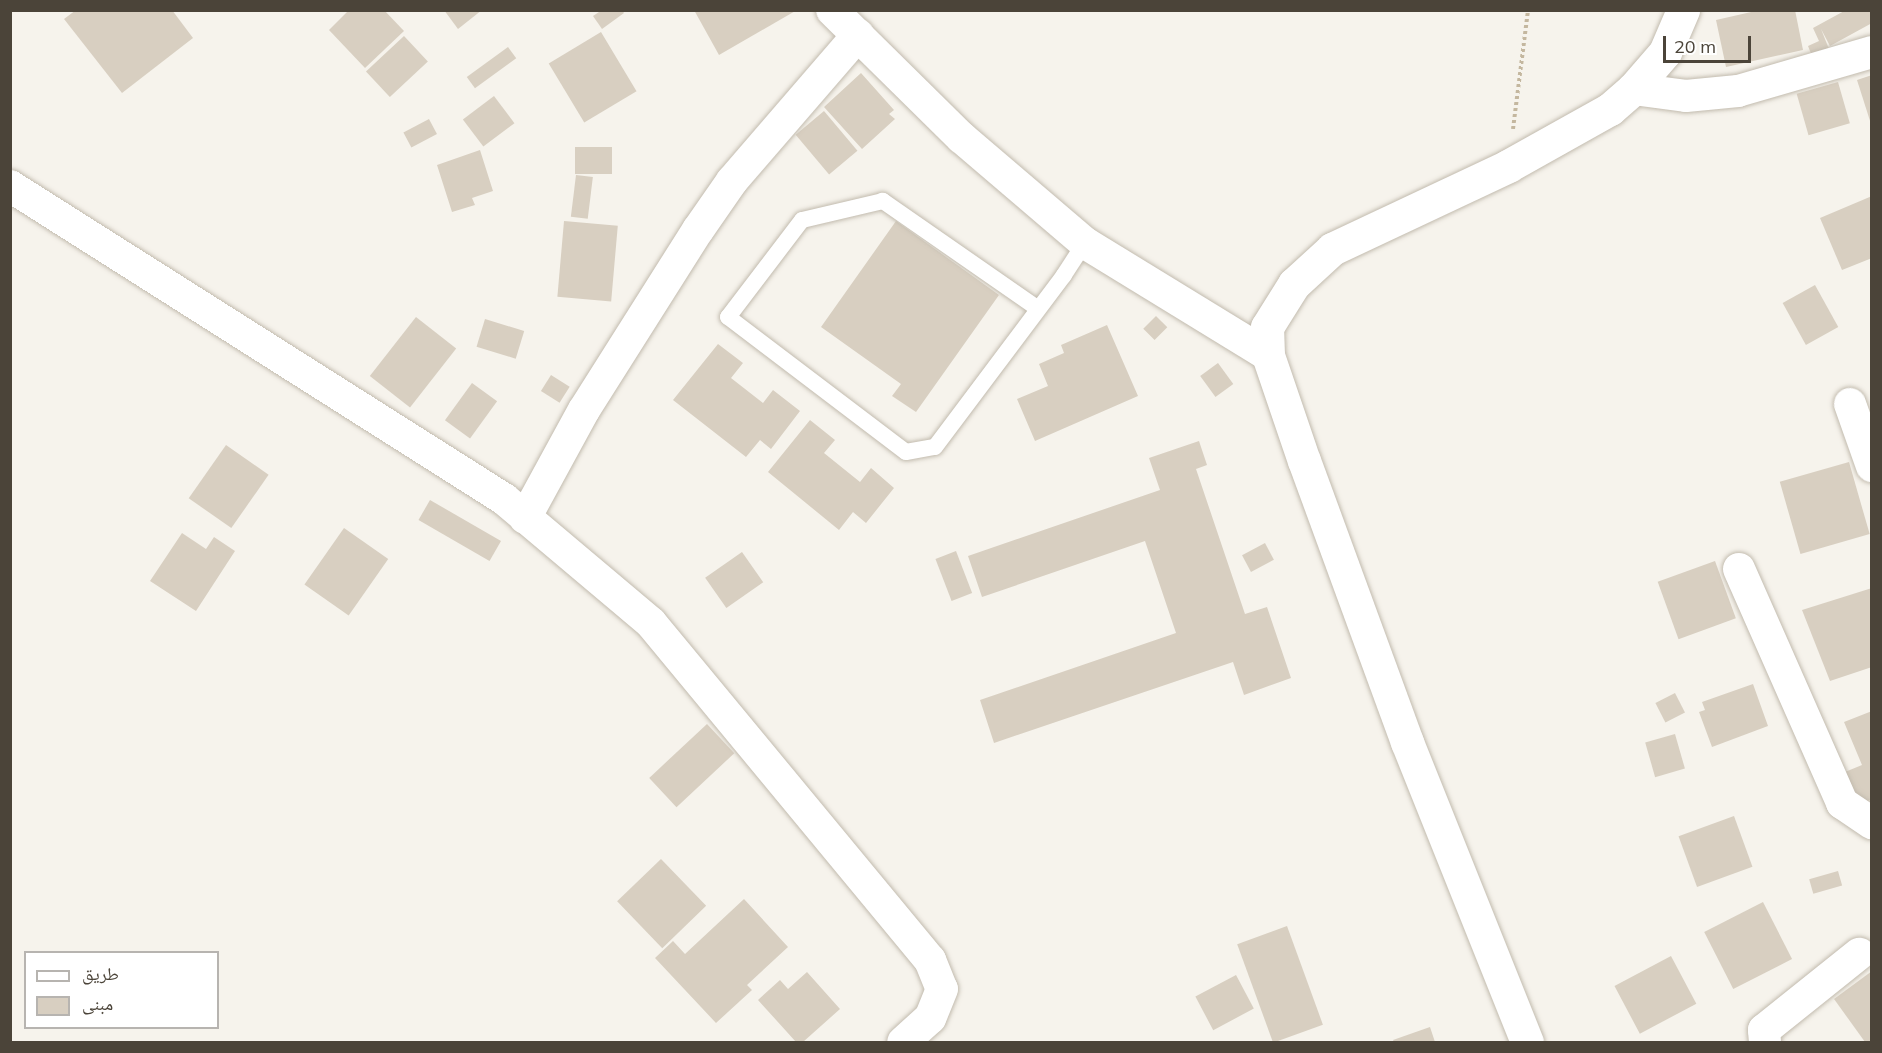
<!DOCTYPE html>
<meta charset="utf-8">
<style>
body{margin:0}
#map{position:relative;width:1882px;height:1053px;overflow:hidden;background:#f6f3ec;font-family:Mulish,"Noto Naskh Arabic",sans-serif}
div>[style]{position:absolute}
[style*='--x']{left:calc(var(--x)*1px);top:calc(var(--y)*1px);width:calc(var(--w)*1px);rotate:calc(var(--a)*1deg)}
.building>*{inset:0;background:#d8cfc1;transform-origin:0 0}
.path>*{height:4px;margin-top:-2px;transform-origin:0;background:repeating-linear-gradient(90deg,#c4b79f 0 3px,transparent 0 6px)}
.roads{filter:drop-shadow(0 0 2px #c2bbae) drop-shadow(0 0 2px #c2bbae)}
.service>*{height:16px;margin:-8px;padding:0 8px;transform-origin:8px;border-radius:8px;background:#fff}
.minor>*{height:32px;margin:-16px;padding:0 16px;transform-origin:16px;border-radius:16px;background:#fff}
.tertiary>*{height:33px;margin:-16.5px;padding:0 16.5px;transform-origin:16.5px;border-radius:16.5px;background:#fff}
span{translate:-50% -50%;white-space:nowrap;text-align:center;line-height:1.15;-webkit-text-stroke:5px #fff;paint-order:stroke}
.frame{position:absolute;inset:0;border:12px solid #4b4439;pointer-events:none}
.legend{position:absolute;left:24px;top:951px;width:195px;height:78px;box-sizing:border-box;background:#fff;border:2px solid #b7b4b0;margin:0;padding:8px 10px;list-style:none;font-size:18px;color:#4b4439}
.legend li{display:flex;align-items:center;gap:12px;height:30px}
.legend b{width:30px;border:2px solid #b7b4b0}
.scale{position:absolute;left:1663px;top:36px;width:88px;height:27px;box-sizing:border-box;border:3px solid #4b4439;border-top:0;padding-left:8px;font-size:18px;line-height:21px;white-space:nowrap;color:#4b4439;-webkit-text-stroke:4px #fff;paint-order:stroke}
</style>
<div id="map">
<div class="building">
<div style="clip-path:polygon(76px 10px,172px 10px,193px 38px,122px 93px,64px 19px)"></div>
<div style="clip-path:polygon(349px 10px,384px 10px,404px 31px,365px 68px,329px 30px)"></div>
<div style="clip-path:polygon(444px 10px,482px 10px,458px 29px)"></div>
<div style="clip-path:polygon(602px 10px,622px 10px,624px 13px,602px 29px,593px 16px)"></div>
<div style="clip-path:polygon(694px 10px,797px 10px,719px 55px)"></div>
<div style="clip-path:polygon(1760px 10px,1795px 10px,1803px 50px,1726px 67px,1716px 20px)"></div>
<div style="clip-path:polygon(1846px 10px,1872px 10px,1872px 23px,1830px 46px,1821px 29px,1829px 49px,1812px 56px,1808px 46px,1819px 41px,1813px 28px)"></div>
<div style="left:601px;top:32px;width:69px;height:61px;rotate:59deg"></div>
<div style="left:404px;top:36px;width:35px;height:52px;rotate:47deg"></div>
<div style="left:508px;top:47px;width:14px;height:51px;rotate:54deg"></div>
<div style="clip-path:polygon(861px 73px,894px 110px,889px 114px,895px 119px,862px 149px,824px 107px)"></div>
<div style="clip-path:polygon(1872px 75px,1872px 123px,1871px 124px,1857px 80px)"></div>
<div style="left:1838px;top:82px;width:43px;height:43px;rotate:74deg"></div>
<div style="left:494px;top:96px;width:34px;height:39px;rotate:53deg"></div>
<div style="left:824px;top:111px;width:52px;height:37px;rotate:50deg"></div>
<div style="left:429px;top:119px;width:17px;height:29px;rotate:62deg"></div>
<div style="left:612px;top:147px;width:27px;height:37px;rotate:90deg"></div>
<div style="clip-path:polygon(480px 150px,493px 191px,472px 198px,475px 205px,452px 212px,437px 165px)"></div>
<div style="left:576px;top:175px;width:17px;height:42px;rotate:7deg"></div>
<div style="clip-path:polygon(1872px 196px,1872px 258px,1842px 270px,1820px 218px)"></div>
<div style="left:564px;top:221px;width:54px;height:76px;rotate:5deg"></div>
<div style="clip-path:polygon(896px 221px,999px 295px,916px 412px,892px 396px,901px 384px,821px 327px)"></div>
<div style="left:1815px;top:285px;width:48px;height:37px;rotate:61deg"></div>
<div style="left:1156px;top:316px;width:16px;height:18px;rotate:45deg"></div>
<div style="left:416px;top:317px;width:51px;height:75px;rotate:38deg"></div>
<div style="left:485px;top:319px;width:41px;height:29px;rotate:17deg"></div>
<div style="clip-path:polygon(1107px 325px,1138px 396px,1035px 441px,1017px 399px,1048px 386px,1039px 364px,1064px 353px,1061px 345px)"></div>
<div style="clip-path:polygon(718px 344px,743px 363px,731px 378px,763px 403px,773px 390px,800px 411px,771px 449px,760px 440px,746px 457px,673px 400px)"></div>
<div style="left:1218px;top:363px;width:26px;height:22px;rotate:54deg"></div>
<div style="left:551px;top:375px;width:22px;height:19px;rotate:32deg"></div>
<div style="left:472px;top:383px;width:31px;height:46px;rotate:36deg"></div>
<div style="clip-path:polygon(810px 420px,835px 440px,824px 453px,860px 482px,871px 468px,894px 488px,866px 523px,853px 512px,839px 530px,768px 472px)"></div>
<div style="clip-path:polygon(1199px 441px,1207px 465px,1196px 469px,1245px 614px,1267px 607px,1291px 678px,1244px 695px,1233px 662px,994px 743px,980px 700px,1176px 633px,1145px 541px,982px 597px,968px 556px,1160px 490px,1149px 458px)"></div>
<div style="left:226px;top:445px;width:52px;height:65px;rotate:35deg"></div>
<div style="left:1849px;top:462px;width:75px;height:72px;rotate:74deg"></div>
<div style="left:430px;top:500px;width:82px;height:23px;rotate:30deg"></div>
<div style="left:344px;top:528px;width:54px;height:69px;rotate:35deg"></div>
<div style="clip-path:polygon(182px 533px,206px 549px,214px 537px,235px 551px,196px 611px,150px 581px)"></div>
<div style="left:1265px;top:543px;width:19px;height:26px;rotate:62deg"></div>
<div style="left:956px;top:551px;width:45px;height:22px;rotate:69deg"></div>
<div style="left:742px;top:552px;width:37px;height:45px;rotate:55deg"></div>
<div style="left:1715px;top:561px;width:61px;height:61px;rotate:70deg"></div>
<div style="clip-path:polygon(1872px 588px,1872px 667px,1830px 681px,1802px 610px)"></div>
<div style="clip-path:polygon(1753px 684px,1768px 726px,1712px 747px,1699px 712px,1705px 710px,1702px 702px)"></div>
<div style="left:1675px;top:693px;width:22px;height:22px;rotate:63deg"></div>
<div style="clip-path:polygon(1872px 711px,1872px 799px,1854px 807px,1840px 774px,1862px 765px,1844px 722px)"></div>
<div style="left:707px;top:724px;width:40px;height:79px;rotate:47deg"></div>
<div style="left:1675px;top:734px;width:36px;height:31px;rotate:74deg"></div>
<div style="left:1734px;top:816px;width:54px;height:59px;rotate:70deg"></div>
<div style="left:661px;top:859px;width:65px;height:61px;rotate:46deg"></div>
<div style="left:1838px;top:871px;width:15px;height:30px;rotate:74deg"></div>
<div style="clip-path:polygon(744px 899px,788px 947px,747px 985px,752px 990px,716px 1023px,655px 958px,673px 941px,685px 954px)"></div>
<div style="left:1763px;top:902px;width:64px;height:66px;rotate:63deg"></div>
<div style="left:1287px;top:926px;width:105px;height:53px;rotate:70deg"></div>
<div style="left:1671px;top:956px;width:54px;height:64px;rotate:62deg"></div>
<div style="clip-path:polygon(1872px 971px,1872px 1042px,1865px 1042px,1834px 999px)"></div>
<div style="clip-path:polygon(807px 972px,840px 1009px,803px 1042px,796px 1042px,758px 1000px,780px 980px,788px 989px)"></div>
<div style="left:1236px;top:975px;width:38px;height:46px;rotate:62deg"></div>
<div style="clip-path:polygon(1430px 1027px,1435px 1042px,1394px 1042px,1393px 1040px)"></div>
</div>
<div class="path">
<div style="--x:1513;--y:129;--w:120;--a:-82.8"></div>
</div>
<div class="roads">
<div class="service">
<div style="--x:1037;--y:308;--w:188;--a:-145.2"></div>
<div style="--x:883;--y:201;--w:83;--a:166.8"></div>
<div style="--x:802;--y:220;--w:122;--a:127.3"></div>
<div style="--x:728;--y:317;--w:223;--a:37.2"></div>
<div style="--x:906;--y:452;--w:29;--a:-10"></div>
<div style="--x:935;--y:447;--w:215;--a:-53.1"></div>
<div style="--x:1064;--y:275;--w:38;--a:-57"></div>
</div>
<div class="minor">
<div style="--x:832;--y:10;--w:182;--a:44.6"></div>
<div style="--x:962;--y:138;--w:162;--a:40.5"></div>
<div style="--x:1085;--y:243;--w:215;--a:31.5"></div>
<div style="--x:1633;--y:89;--w:53;--a:7.5"></div>
<div style="--x:1686;--y:96;--w:52;--a:-5.5"></div>
<div style="--x:1738;--y:91;--w:140;--a:-16.2"></div>
<div style="--x:10;--y:186;--w:585;--a:32.36"></div>
<div style="--x:504;--y:499;--w:192;--a:40.1"></div>
<div style="--x:651;--y:623;--w:438;--a:50.4"></div>
<div style="--x:930;--y:960;--w:31;--a:68"></div>
<div style="--x:942;--y:989;--w:31;--a:112"></div>
<div style="--x:930;--y:1018;--w:36;--a:138"></div>
<div style="--x:1850;--y:404;--w:66;--a:70.5"></div>
<div style="--x:525;--y:518;--w:123;--a:-61.4"></div>
<div style="--x:584;--y:410;--w:213;--a:-57.7"></div>
<div style="--x:698;--y:230;--w:60;--a:-55.2"></div>
<div style="--x:732;--y:181;--w:193;--a:-49.2"></div>
<div style="--x:1739;--y:569;--w:256;--a:66.2"></div>
<div style="--x:1842;--y:803;--w:36;--a:34"></div>
<div style="--x:1765;--y:1042;--w:12;--a:-95"></div>
<div style="--x:1764;--y:1030;--w:122;--a:-38.7"></div>
</div>
<div class="tertiary">
<div style="--x:1527;--y:1042;--w:323;--a:-111.8"></div>
<div style="--x:1407;--y:742;--w:299;--a:-110.1"></div>
<div style="--x:1304;--y:461;--w:112;--a:-108.8"></div>
<div style="--x:1268;--y:355;--w:28;--a:-92"></div>
<div style="--x:1267;--y:327;--w:51;--a:-57.9"></div>
<div style="--x:1294;--y:284;--w:52;--a:-42.6"></div>
<div style="--x:1332;--y:249;--w:195;--a:-25.2"></div>
<div style="--x:1508;--y:166;--w:117;--a:-29.2"></div>
<div style="--x:1610;--y:109;--w:30;--a:-41"></div>
<div style="--x:1633;--y:89;--w:49;--a:-49.1"></div>
<div style="--x:1665;--y:52;--w:46;--a:-66.8"></div>
</div>
</div>
<div class="frame"></div>
<ul class="legend">
<li><b style="height:8px;background:#fff"></b>طريق</li>
<li><b style="height:16px;background:#d8cfc1"></b>مبنى</li>
</ul>
<div class="scale">20 m</div>
</div>
